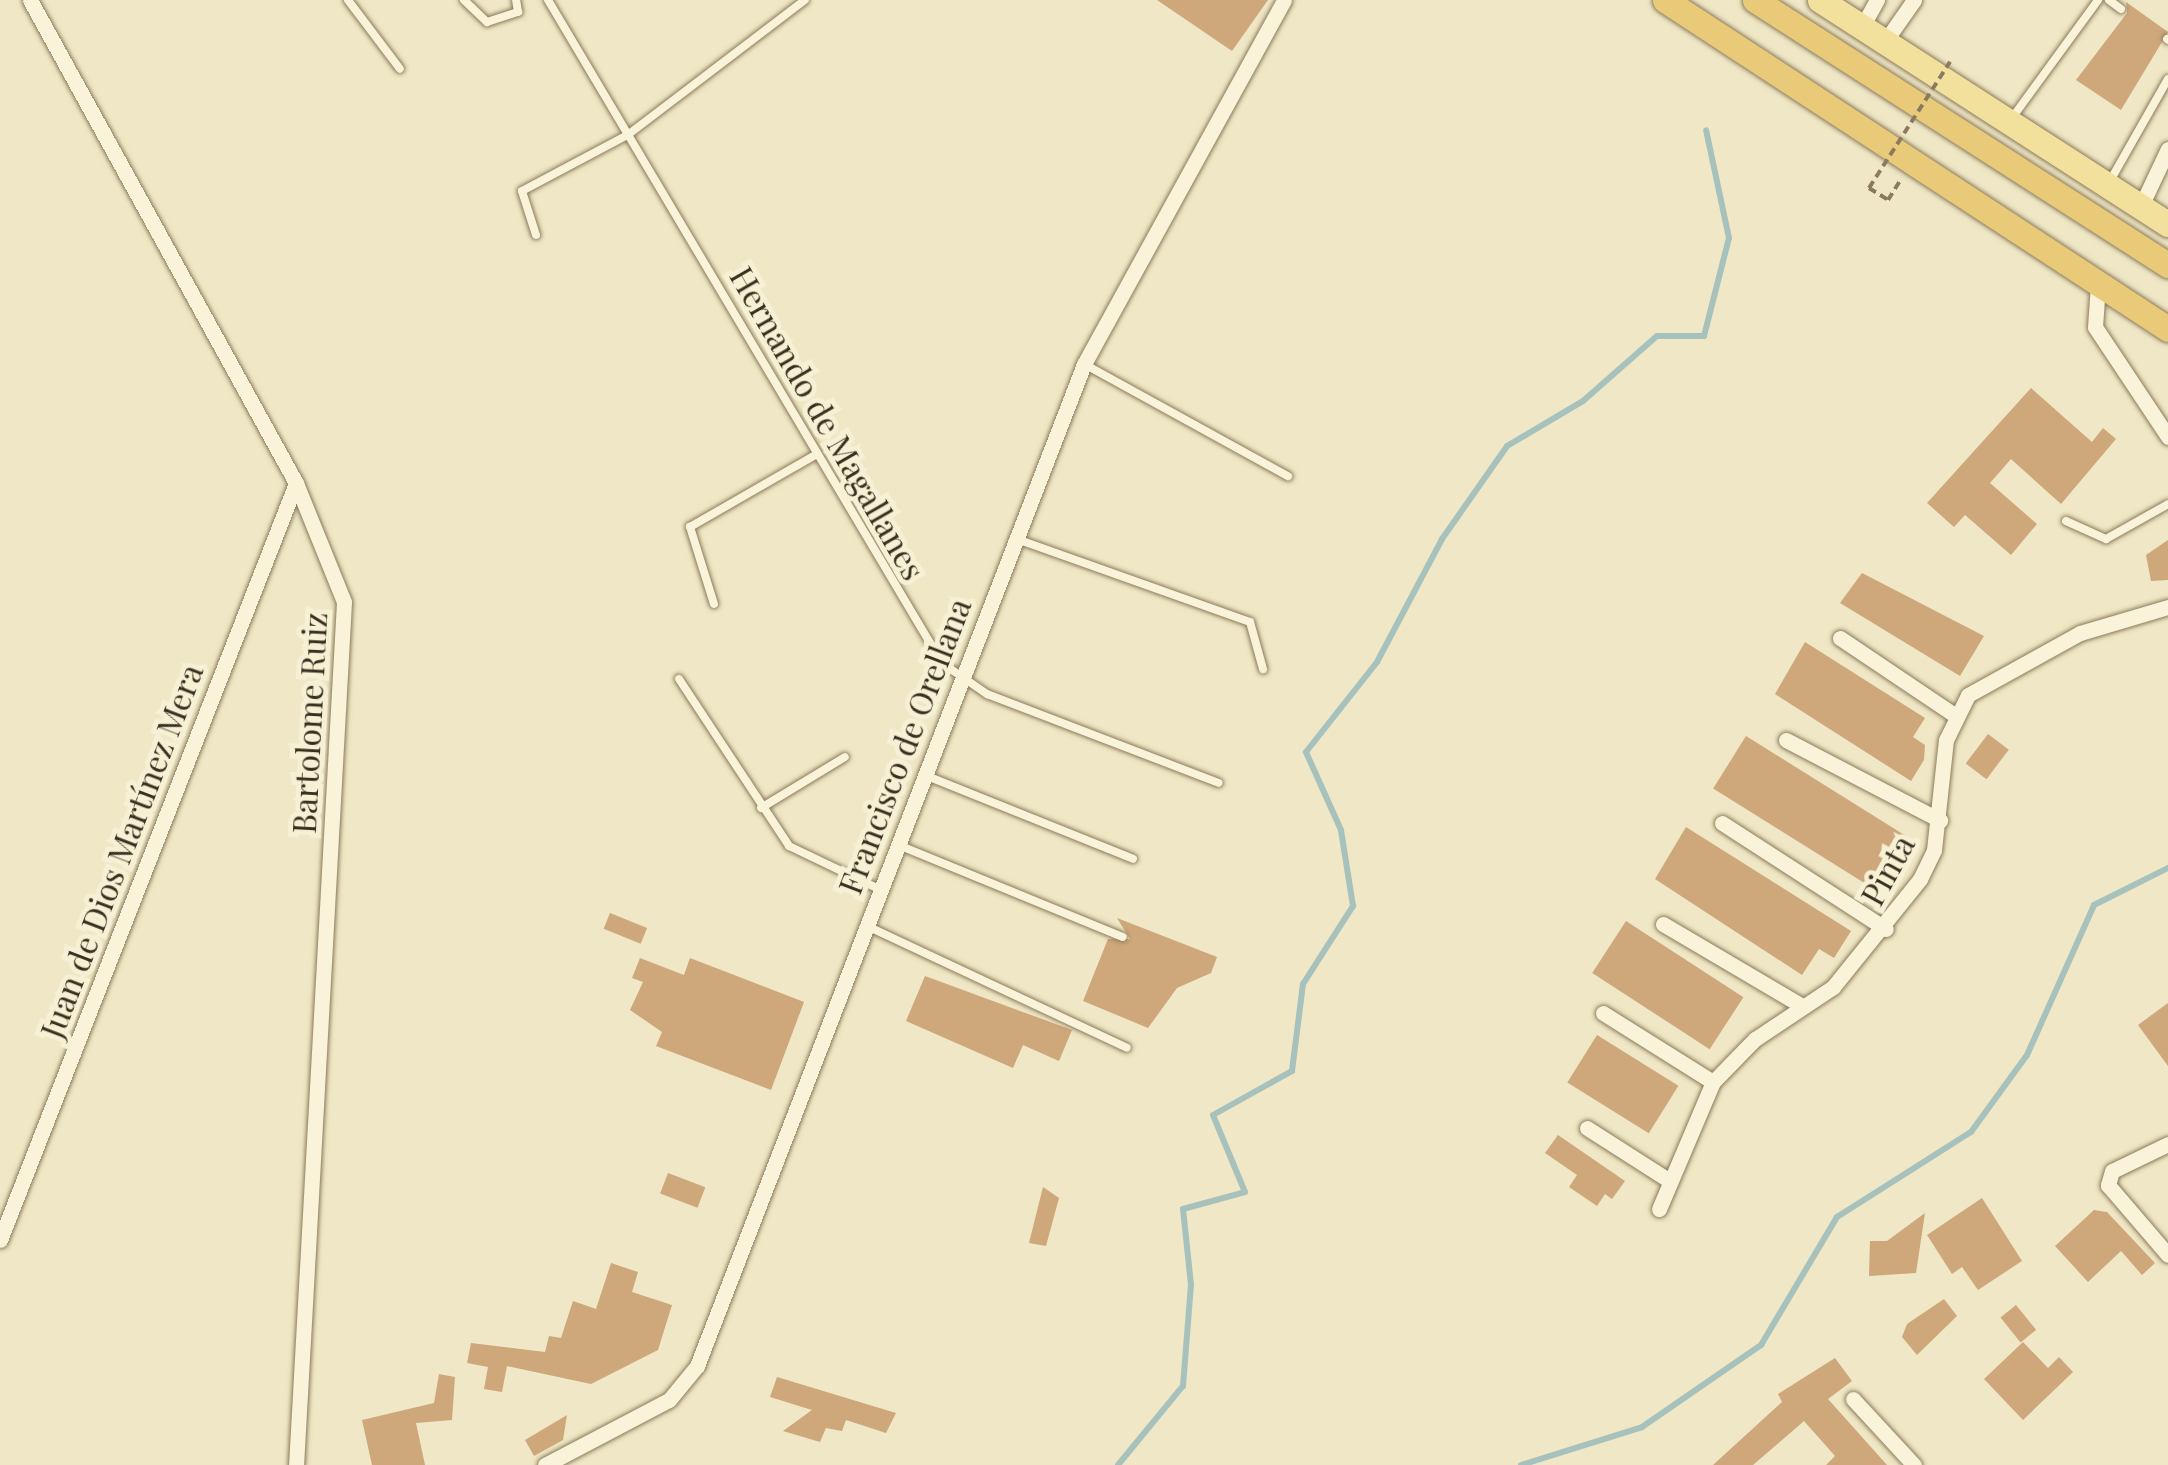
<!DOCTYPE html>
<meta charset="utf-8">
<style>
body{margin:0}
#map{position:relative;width:2168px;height:1465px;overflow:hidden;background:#efe7c5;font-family:"Playfair Display",serif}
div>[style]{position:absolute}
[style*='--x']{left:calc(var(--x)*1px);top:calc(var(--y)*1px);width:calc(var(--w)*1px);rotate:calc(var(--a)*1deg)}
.stream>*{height:6px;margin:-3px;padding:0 3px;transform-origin:3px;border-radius:3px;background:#a7c2bd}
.building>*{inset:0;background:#cea77b;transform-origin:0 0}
.path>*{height:4px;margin-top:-2px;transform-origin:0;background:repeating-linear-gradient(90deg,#8b7a5b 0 8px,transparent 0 13px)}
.roads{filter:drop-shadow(0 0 2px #8b7a5b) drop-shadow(0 0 2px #8b7a5b)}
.service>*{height:8px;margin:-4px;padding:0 4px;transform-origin:4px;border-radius:4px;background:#f9f3d9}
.minor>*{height:15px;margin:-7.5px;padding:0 7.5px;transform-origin:7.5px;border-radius:7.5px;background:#f9f3d9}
.primary>*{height:25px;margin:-12.5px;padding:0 12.5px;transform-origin:12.5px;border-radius:12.5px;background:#f2e19d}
.trunk>*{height:25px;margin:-12.5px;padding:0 12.5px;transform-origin:12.5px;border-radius:12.5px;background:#e8ca79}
.path-bridge>*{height:4px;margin-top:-2px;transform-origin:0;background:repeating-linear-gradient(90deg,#8b7a5b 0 8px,transparent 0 13px)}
span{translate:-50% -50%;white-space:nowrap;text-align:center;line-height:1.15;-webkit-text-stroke:10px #f6f0d5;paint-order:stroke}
.street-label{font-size:32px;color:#3a2f1f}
</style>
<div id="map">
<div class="stream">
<div style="--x:1118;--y:1465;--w:102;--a:-50.6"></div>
<div style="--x:1183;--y:1386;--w:101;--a:-85.5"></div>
<div style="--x:1191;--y:1285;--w:76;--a:-96"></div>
<div style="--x:1183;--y:1209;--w:64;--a:-15.3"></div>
<div style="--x:1245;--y:1192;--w:83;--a:-112.6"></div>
<div style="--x:1213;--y:1115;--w:90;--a:-29.1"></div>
<div style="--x:1292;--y:1071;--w:88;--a:-82.8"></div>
<div style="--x:1303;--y:984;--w:93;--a:-57.3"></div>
<div style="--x:1353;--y:906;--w:77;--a:-99"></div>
<div style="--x:1341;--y:830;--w:85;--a:-114.2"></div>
<div style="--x:1306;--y:752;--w:115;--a:-51.7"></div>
<div style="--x:1377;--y:662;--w:139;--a:-62.1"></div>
<div style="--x:1442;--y:539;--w:113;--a:-55"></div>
<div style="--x:1507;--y:446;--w:88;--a:-30.6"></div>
<div style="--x:1583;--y:401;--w:98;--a:-41.3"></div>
<div style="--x:1657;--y:336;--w:47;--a:0"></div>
<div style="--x:1704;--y:336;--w:101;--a:-75.7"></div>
<div style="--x:1729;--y:238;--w:110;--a:-102"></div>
<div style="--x:1521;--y:1465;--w:127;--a:-17.4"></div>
<div style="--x:1642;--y:1427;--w:145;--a:-34.6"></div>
<div style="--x:1761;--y:1345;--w:149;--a:-59.3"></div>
<div style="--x:1837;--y:1217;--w:159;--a:-32.4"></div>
<div style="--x:1971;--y:1132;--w:95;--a:-54"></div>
<div style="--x:2027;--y:1055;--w:164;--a:-65.9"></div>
<div style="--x:2094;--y:905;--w:83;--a:-26.6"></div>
</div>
<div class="building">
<div style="clip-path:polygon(1157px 0,1268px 0,1232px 51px)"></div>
<div style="clip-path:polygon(2126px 2px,2168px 32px,2121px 110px,2076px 80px,2127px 13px)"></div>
<div style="clip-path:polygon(2031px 388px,2092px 442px,2103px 428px,2116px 439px,2061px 504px,2011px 459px,1990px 483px,2037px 524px,2011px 555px,1965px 515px,1954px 527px,1927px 503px)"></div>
<div style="clip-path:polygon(2168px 540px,2168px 580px,2151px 581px,2146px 555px)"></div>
<div style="clip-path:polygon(1862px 573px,1984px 636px,1960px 676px,1840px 603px)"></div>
<div style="clip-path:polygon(1805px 642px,1925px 718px,1913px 737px,1925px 745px,1924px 760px,1911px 781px,1775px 694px)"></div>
<div style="left:1988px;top:734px;width:26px;height:37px;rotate:37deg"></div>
<div style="left:1746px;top:736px;width:192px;height:62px;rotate:32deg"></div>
<div style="clip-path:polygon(1686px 827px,1851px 931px,1834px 958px,1819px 949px,1802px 975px,1655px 879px)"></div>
<div style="left:610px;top:913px;width:40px;height:17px;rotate:22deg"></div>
<div style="clip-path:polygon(1117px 918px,1217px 957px,1211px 973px,1177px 988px,1148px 1028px,1083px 1001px,1108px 939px,1130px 939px)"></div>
<div style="left:1626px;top:921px;width:140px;height:62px;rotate:33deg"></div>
<div style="clip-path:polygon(640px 958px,684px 975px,690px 958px,804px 1002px,771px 1090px,656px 1046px,662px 1032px,630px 1010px,643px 982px,632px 978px)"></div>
<div style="clip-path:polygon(925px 976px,1072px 1030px,1059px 1061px,1023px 1045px,1013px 1068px,906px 1021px)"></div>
<div style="clip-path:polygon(2168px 1003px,2168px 1066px,2138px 1025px)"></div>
<div style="left:1597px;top:1035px;width:96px;height:56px;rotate:32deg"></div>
<div style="clip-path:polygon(1558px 1135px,1625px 1181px,1612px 1199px,1605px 1194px,1597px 1206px,1569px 1187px,1577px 1175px,1545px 1153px)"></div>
<div style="left:668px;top:1173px;width:40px;height:22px;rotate:21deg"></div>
<div style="clip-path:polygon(1043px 1187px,1059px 1198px,1046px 1246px,1029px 1243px)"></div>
<div style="clip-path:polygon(1982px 1198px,2022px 1261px,1978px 1290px,1962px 1267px,1952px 1274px,1927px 1235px)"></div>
<div style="clip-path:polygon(2094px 1210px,2107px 1212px,2155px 1263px,2142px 1275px,2121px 1251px,2088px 1282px,2055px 1246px)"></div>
<div style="clip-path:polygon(1925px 1213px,1916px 1273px,1869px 1276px,1870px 1241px,1887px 1241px)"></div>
<div style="clip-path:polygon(611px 1263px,638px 1272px,632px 1292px,672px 1305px,658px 1350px,591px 1384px,507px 1366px,502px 1392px,484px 1389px,488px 1367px,467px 1363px,471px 1343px,545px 1352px,549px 1336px,561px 1338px,573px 1301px,596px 1309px)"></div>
<div style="clip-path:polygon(1944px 1299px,1957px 1316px,1917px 1355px,1902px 1337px,1907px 1324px)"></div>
<div style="left:2016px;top:1305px;width:32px;height:20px;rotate:51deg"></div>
<div style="clip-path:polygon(2023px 1342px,2048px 1368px,2059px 1357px,2073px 1372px,2023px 1420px,1984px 1379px)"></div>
<div style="clip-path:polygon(1835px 1358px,1852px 1381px,1828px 1399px,1887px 1465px,1826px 1465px,1835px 1456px,1804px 1421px,1753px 1465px,1713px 1465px,1782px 1402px,1778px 1394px)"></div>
<div style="clip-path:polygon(439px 1374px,455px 1377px,452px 1420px,416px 1423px,425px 1465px,372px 1465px,362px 1420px,434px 1403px)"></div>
<div style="clip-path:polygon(777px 1377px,896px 1413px,886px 1433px,846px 1420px,842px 1431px,826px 1428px,820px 1442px,783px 1431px,812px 1410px,770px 1397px)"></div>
<div style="clip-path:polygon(567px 1415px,563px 1440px,534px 1456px,525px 1440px)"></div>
</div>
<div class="path">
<div style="--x:1869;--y:188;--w:22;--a:32"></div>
<div style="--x:1888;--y:200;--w:26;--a:-58"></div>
</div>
<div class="roads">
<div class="service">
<div style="--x:348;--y:0;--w:86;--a:53"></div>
<div style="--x:464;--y:0;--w:32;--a:44"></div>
<div style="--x:487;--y:22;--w:33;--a:-18"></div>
<div style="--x:518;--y:12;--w:12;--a:-99"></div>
<div style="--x:548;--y:0;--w:771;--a:59.28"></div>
<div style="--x:942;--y:663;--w:55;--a:34.6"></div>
<div style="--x:987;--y:694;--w:248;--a:21"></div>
<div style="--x:2109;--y:0;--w:15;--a:37"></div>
<div style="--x:2167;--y:39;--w:1;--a:45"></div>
<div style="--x:2012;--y:118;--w:146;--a:-53.9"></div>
<div style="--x:2110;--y:181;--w:117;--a:-60.4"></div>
<div style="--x:536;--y:235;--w:46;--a:-107.7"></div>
<div style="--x:522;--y:191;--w:121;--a:-28"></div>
<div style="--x:629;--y:134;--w:221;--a:-37.3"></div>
<div style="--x:1084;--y:364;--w:233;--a:28.8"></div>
<div style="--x:2066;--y:521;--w:44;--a:24.2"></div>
<div style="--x:2106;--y:539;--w:71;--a:-29.4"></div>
<div style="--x:1017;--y:539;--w:247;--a:19.6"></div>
<div style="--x:1250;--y:622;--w:49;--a:74.5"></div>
<div style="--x:714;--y:604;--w:81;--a:-107.3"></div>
<div style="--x:690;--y:527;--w:146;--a:-29.9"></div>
<div style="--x:679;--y:679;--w:200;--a:56.6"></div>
<div style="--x:789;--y:846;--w:100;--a:25.5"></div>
<div style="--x:927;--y:776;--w:222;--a:21.9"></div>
<div style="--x:761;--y:808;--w:98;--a:-31.3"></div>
<div style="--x:896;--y:844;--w:245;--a:22.3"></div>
<div style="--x:865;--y:925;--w:289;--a:25.1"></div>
</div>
<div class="minor">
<div style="--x:30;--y:0;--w:551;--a:61.16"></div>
<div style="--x:296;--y:483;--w:128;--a:68"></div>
<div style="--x:344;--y:602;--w:864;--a:93.18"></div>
<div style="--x:1863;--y:25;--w:29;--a:-61"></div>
<div style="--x:1886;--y:40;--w:49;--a:-55"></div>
<div style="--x:2141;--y:206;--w:63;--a:-64.7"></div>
<div style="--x:2098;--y:285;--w:42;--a:94.1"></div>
<div style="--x:2095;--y:327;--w:132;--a:56.4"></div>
<div style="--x:1840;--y:638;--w:136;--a:33.9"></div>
<div style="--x:1786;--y:740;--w:174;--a:27.5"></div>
<div style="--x:1722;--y:823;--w:195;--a:32.9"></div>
<div style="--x:1663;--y:924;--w:161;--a:30.5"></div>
<div style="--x:1603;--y:1013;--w:130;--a:32.1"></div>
<div style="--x:1587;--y:1128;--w:98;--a:32.6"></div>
<div style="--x:2168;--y:1144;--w:62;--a:154.3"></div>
<div style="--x:2112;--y:1171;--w:15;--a:106"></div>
<div style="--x:2108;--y:1185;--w:92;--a:49.4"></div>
<div style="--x:1659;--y:1209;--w:138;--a:-67"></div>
<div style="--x:1713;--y:1082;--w:60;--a:-45.7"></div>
<div style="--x:1755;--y:1039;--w:94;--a:-33.7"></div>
<div style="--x:1833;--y:987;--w:139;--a:-51.1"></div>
<div style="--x:1920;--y:879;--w:32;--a:-64"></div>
<div style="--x:1934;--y:850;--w:111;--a:-83.8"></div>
<div style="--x:1946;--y:740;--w:50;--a:-63.9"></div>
<div style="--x:1968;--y:695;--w:128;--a:-29"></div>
<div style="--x:2080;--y:633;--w:92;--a:-16.5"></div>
<div style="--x:0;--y:1240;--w:813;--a:-68.64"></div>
<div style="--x:1853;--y:1399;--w:90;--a:47.3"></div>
<div style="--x:545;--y:1465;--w:140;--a:-27.7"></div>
<div style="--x:669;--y:1400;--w:44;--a:-50.5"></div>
<div style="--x:697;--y:1366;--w:1074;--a:-68.88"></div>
<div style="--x:1084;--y:364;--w:415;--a:-61.2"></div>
</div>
<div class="primary">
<div style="--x:1820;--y:0;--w:414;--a:32.8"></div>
</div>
<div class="trunk">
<div style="--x:1665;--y:0;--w:601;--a:33.19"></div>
<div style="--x:1755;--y:0;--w:491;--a:32.7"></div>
</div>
</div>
<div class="path-bridge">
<div style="--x:1869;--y:188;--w:150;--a:-57.3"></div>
</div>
<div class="street-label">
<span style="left:828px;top:423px;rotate:60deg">Hernando de Magallanes</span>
<span style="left:309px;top:723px;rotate:-87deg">Bartolome Ruiz</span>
<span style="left:904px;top:746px;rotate:-69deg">Francisco de Orellana</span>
<span style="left:121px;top:851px;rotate:-69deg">Juan de Dios Martínez Mera</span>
<span style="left:1887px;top:870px;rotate:-61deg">Pinta</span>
</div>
</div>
